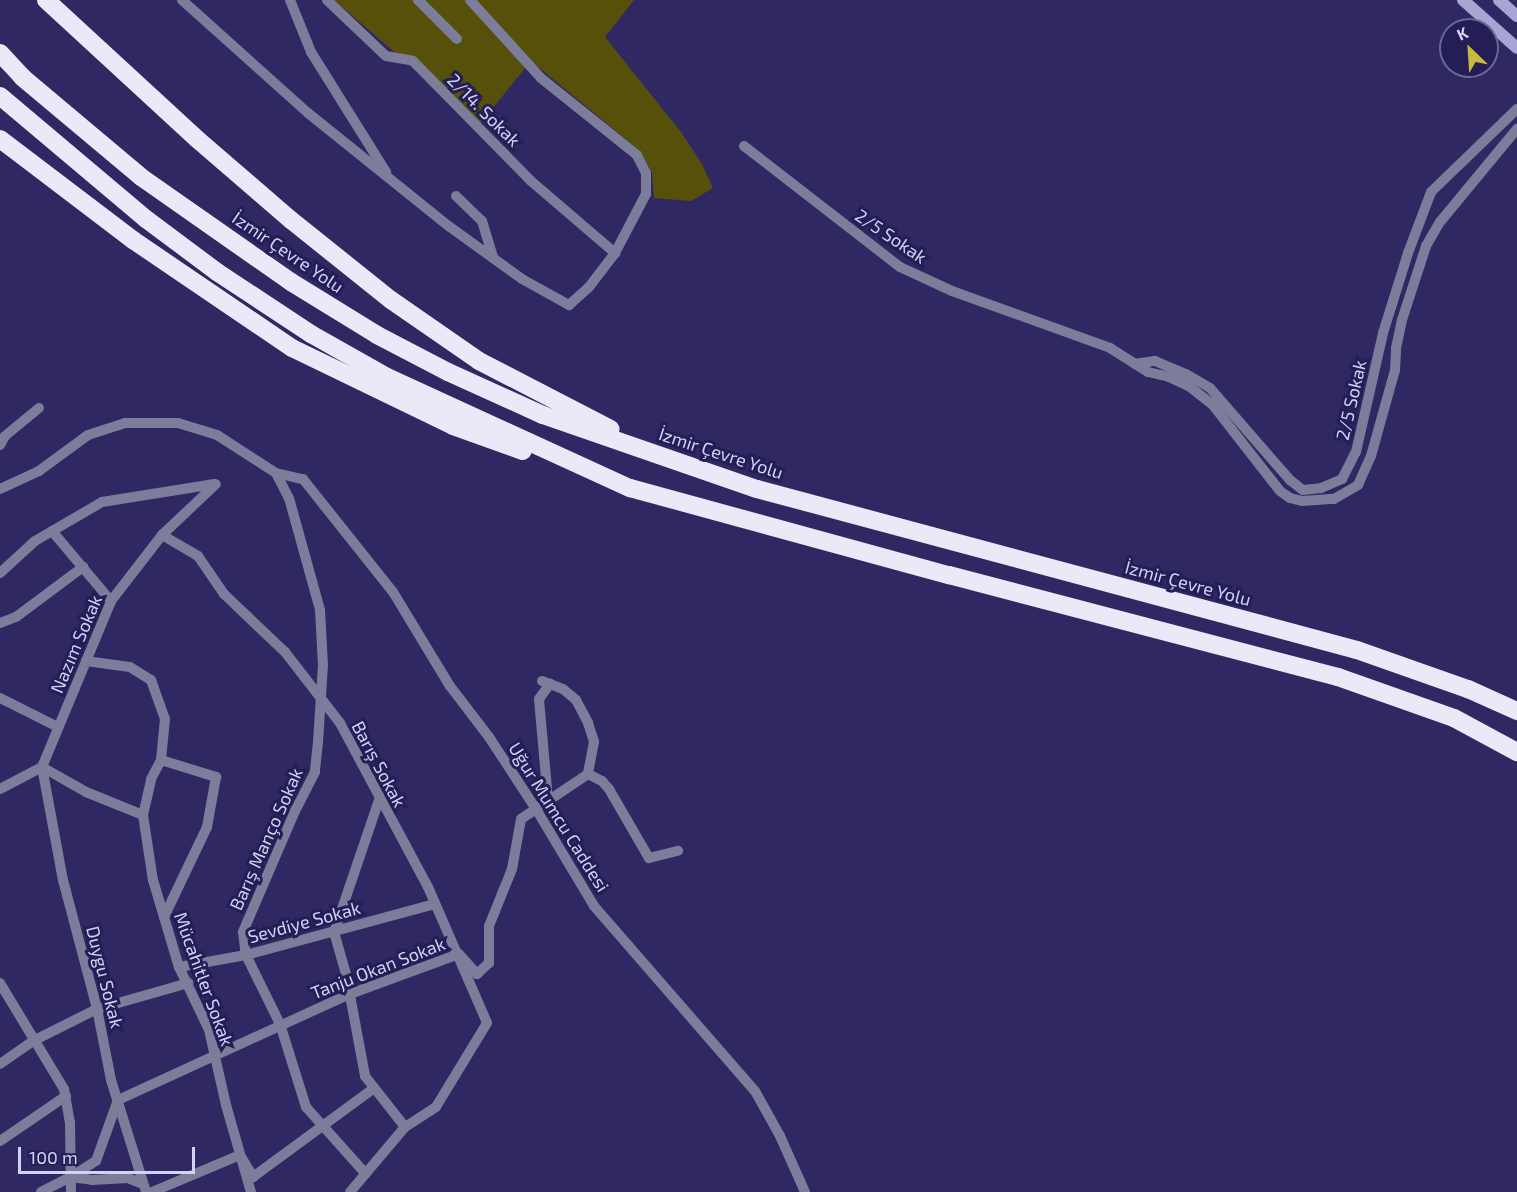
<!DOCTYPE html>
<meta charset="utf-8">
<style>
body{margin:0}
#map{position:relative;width:1517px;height:1192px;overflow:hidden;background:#2f2862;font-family:"Exo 2",sans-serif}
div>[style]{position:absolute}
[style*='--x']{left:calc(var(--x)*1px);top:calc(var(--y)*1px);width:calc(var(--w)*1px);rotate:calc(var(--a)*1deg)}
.green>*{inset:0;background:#56500b}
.street>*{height:10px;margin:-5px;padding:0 5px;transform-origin:5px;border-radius:5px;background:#7c7d9a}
.secondary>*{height:12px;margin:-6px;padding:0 6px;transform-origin:6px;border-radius:6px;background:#a6a6d5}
.highway>*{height:18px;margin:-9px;padding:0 9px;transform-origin:9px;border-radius:9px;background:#e9e9f8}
span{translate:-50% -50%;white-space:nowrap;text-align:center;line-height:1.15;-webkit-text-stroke:6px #251e56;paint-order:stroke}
.street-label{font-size:18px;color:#d1d2f6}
.north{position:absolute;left:1439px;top:18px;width:60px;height:60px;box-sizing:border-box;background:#251e56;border:2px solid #6a6696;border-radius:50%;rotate:335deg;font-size:16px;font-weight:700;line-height:24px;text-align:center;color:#d1d2f6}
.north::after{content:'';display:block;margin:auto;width:21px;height:27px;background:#c7bb3c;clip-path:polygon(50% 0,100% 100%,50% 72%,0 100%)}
.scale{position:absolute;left:18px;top:1147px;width:177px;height:27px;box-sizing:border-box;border:3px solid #d1d2f6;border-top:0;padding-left:8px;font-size:18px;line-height:21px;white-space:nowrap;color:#d1d2f6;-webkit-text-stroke:4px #251e56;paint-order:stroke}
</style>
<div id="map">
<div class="green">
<div style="clip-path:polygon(334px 0,634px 0,605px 37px,681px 132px,702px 164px,713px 188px,691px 201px,654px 198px,652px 172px,639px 150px,531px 61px,479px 125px)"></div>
</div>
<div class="street">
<div style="--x:182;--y:0;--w:169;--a:41.9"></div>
<div style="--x:308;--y:113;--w:182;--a:38.8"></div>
<div style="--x:450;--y:227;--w:89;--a:35.8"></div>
<div style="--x:522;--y:279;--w:54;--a:29"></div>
<div style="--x:569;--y:305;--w:27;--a:-42"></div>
<div style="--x:589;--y:287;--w:43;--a:-52.6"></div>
<div style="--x:615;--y:253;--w:67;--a:-62.3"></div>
<div style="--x:646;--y:194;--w:21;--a:-90"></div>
<div style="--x:646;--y:173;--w:20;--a:-117"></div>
<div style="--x:637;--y:155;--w:123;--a:-141.3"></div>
<div style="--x:541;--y:78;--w:105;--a:-132.3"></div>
<div style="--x:290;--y:0;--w:56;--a:68"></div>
<div style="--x:311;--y:52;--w:142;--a:58"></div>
<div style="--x:327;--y:0;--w:81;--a:43.5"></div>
<div style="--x:386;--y:56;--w:27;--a:10"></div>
<div style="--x:413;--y:61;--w:168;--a:45.5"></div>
<div style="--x:531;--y:181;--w:111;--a:40.6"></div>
<div style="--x:418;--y:0;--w:55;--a:45"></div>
<div style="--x:744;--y:146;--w:197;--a:37.8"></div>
<div style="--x:900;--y:267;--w:57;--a:24.8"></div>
<div style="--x:952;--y:291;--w:168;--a:19.8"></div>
<div style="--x:1110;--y:348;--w:45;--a:32.3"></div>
<div style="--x:1148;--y:372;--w:22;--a:13"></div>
<div style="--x:1169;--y:377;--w:23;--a:25"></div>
<div style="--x:1190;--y:387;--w:28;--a:38"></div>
<div style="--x:1212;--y:404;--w:110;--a:52"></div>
<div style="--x:1280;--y:491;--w:12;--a:35"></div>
<div style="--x:1290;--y:498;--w:12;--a:14"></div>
<div style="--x:1302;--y:501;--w:32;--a:-4"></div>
<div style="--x:1334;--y:499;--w:28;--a:-30"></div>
<div style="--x:1358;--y:485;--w:32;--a:-66"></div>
<div style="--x:1371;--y:456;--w:89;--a:-74.4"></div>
<div style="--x:1395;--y:370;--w:22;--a:-87"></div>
<div style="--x:1396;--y:348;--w:29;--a:-78"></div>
<div style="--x:1402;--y:320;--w:78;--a:-72"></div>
<div style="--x:1426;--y:246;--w:28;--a:-60"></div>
<div style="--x:1440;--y:222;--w:121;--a:-50.4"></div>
<div style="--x:456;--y:196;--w:36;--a:44"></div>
<div style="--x:482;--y:221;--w:39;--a:73"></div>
<div style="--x:1135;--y:364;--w:20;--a:-9"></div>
<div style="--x:1155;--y:361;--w:34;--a:23"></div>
<div style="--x:1186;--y:374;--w:28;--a:30"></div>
<div style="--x:1210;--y:388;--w:122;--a:49"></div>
<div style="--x:1290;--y:480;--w:16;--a:38"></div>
<div style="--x:1303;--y:490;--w:18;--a:-6"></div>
<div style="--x:1321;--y:488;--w:23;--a:-23"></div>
<div style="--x:1342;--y:479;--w:30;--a:-63"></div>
<div style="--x:1356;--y:452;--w:122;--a:-77.2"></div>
<div style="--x:1383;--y:333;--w:84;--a:-72.6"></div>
<div style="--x:1408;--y:253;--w:65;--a:-69.3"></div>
<div style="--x:1431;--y:192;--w:120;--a:-44"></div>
<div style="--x:0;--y:445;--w:10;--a:-61"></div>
<div style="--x:5;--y:436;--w:44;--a:-39.5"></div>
<div style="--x:276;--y:473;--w:28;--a:63"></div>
<div style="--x:289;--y:498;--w:116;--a:74.5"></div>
<div style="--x:320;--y:610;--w:55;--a:86.9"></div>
<div style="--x:323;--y:665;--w:77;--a:93.7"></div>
<div style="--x:318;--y:742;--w:30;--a:96"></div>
<div style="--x:315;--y:772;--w:44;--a:117.1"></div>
<div style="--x:295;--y:811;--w:132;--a:113.3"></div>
<div style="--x:243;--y:932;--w:23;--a:83"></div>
<div style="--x:246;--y:955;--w:77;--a:63.8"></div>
<div style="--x:280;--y:1024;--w:87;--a:72.6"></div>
<div style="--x:306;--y:1107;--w:89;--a:48.2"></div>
<div style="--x:0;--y:489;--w:43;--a:-24.8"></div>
<div style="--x:39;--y:471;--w:61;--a:-36.3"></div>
<div style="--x:88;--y:435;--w:39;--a:-18"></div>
<div style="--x:125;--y:423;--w:53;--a:0"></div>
<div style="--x:178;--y:423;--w:41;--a:17.1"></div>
<div style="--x:217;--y:435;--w:70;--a:32.8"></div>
<div style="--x:276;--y:473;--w:28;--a:13"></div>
<div style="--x:303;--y:479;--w:144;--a:51.5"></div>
<div style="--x:393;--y:592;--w:110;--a:58.8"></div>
<div style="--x:450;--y:686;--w:64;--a:52.6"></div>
<div style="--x:489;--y:737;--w:86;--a:56.9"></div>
<div style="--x:536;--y:809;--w:113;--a:59.1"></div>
<div style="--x:594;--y:906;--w:245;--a:49"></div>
<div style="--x:755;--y:1091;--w:51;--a:60.9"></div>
<div style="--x:780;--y:1136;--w:61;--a:65.9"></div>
<div style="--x:52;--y:531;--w:92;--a:49.9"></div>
<div style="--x:162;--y:535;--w:42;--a:30.3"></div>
<div style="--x:198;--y:556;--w:46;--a:55.6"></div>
<div style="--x:224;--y:594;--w:84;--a:43.6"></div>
<div style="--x:285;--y:652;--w:90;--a:52.2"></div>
<div style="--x:340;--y:723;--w:186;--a:61.8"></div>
<div style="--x:428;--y:887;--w:148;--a:66.5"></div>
<div style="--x:487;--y:1023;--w:98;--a:121.3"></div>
<div style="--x:436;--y:1107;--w:37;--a:147"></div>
<div style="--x:405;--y:1127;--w:85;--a:130.2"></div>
<div style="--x:0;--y:573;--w:47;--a:-42.4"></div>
<div style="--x:35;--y:541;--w:78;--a:-30.2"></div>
<div style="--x:102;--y:502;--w:114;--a:-9.1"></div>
<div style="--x:0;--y:623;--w:17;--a:-21"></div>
<div style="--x:16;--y:617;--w:84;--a:-36.7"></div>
<div style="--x:86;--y:661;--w:44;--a:7.8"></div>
<div style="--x:130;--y:667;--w:25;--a:32"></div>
<div style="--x:151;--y:680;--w:41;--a:70.3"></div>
<div style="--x:165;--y:719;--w:41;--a:95.6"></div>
<div style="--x:542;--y:681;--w:22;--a:21"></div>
<div style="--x:563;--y:689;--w:17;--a:40"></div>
<div style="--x:576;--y:700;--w:26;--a:62"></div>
<div style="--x:588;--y:723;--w:20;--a:72"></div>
<div style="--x:594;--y:742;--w:33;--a:101"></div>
<div style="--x:0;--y:698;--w:65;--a:26.6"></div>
<div style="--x:42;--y:767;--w:51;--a:29.6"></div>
<div style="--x:86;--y:792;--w:61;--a:22"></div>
<div style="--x:143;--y:815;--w:66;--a:81.3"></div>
<div style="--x:153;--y:880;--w:91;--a:73.4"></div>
<div style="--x:179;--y:967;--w:70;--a:64.5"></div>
<div style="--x:209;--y:1030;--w:77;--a:77.2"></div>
<div style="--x:226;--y:1105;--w:91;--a:74"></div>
<div style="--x:42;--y:767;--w:115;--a:79.5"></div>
<div style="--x:63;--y:880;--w:133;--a:75.2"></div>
<div style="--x:97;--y:1009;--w:72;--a:78.8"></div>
<div style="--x:111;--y:1080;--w:117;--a:72.6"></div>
<div style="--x:0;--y:789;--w:47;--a:-27.6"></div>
<div style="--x:42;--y:767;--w:180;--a:-67.4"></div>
<div style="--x:111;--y:601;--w:83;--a:-52.3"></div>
<div style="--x:162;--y:535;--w:74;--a:-43.4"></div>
<div style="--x:379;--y:800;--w:139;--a:108.8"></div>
<div style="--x:334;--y:932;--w:44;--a:74.1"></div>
<div style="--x:346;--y:974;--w:104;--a:79.4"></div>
<div style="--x:365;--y:1076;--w:65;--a:51.9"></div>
<div style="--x:548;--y:800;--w:101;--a:-95.1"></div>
<div style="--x:539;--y:699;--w:19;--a:-54"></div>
<div style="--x:143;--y:815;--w:37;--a:-77"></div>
<div style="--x:151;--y:779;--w:21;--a:-62"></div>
<div style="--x:161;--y:760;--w:58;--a:17.2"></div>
<div style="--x:216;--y:777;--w:51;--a:100.2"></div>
<div style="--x:207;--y:827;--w:100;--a:115.5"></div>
<div style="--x:179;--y:967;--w:68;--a:-10.2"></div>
<div style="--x:246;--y:955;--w:196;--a:-15.1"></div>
<div style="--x:0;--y:983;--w:124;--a:58.9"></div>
<div style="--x:64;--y:1089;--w:34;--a:80"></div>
<div style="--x:70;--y:1122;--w:70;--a:89.2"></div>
<div style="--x:0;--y:1064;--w:40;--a:-34.9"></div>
<div style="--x:33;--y:1041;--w:72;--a:-26.6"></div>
<div style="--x:97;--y:1009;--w:95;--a:-15.9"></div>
<div style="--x:0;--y:1141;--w:80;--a:-34.3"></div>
<div style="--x:71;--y:1177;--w:30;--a:-33"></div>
<div style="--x:96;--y:1161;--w:65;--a:-70.2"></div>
<div style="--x:118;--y:1100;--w:255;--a:-24.6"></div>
<div style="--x:350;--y:994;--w:116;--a:-20.2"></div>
<div style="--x:459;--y:954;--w:27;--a:48"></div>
<div style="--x:477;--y:974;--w:16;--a:-43"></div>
<div style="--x:489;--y:963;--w:37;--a:-90"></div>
<div style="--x:489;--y:926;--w:61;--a:-68"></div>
<div style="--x:512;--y:869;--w:51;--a:-79.8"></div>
<div style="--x:521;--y:819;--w:81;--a:-33.9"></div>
<div style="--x:588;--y:774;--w:16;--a:27"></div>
<div style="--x:602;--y:781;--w:11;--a:49"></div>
<div style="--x:609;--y:789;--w:80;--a:59.9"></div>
<div style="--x:649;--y:858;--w:30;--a:-14"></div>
<div style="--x:41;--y:1192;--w:34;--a:-27"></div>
<div style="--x:71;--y:1177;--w:21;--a:8"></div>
<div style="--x:92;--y:1180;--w:36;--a:-3"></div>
<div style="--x:128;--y:1178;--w:16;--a:22"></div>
<div style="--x:152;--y:1192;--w:95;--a:-22.8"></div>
<div style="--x:240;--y:1155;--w:26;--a:59"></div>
<div style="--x:253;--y:1177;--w:150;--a:-36.3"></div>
</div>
<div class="secondary">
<div style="--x:1463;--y:0;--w:72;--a:41.6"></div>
<div style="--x:1499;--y:0;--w:24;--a:42"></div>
</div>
<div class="highway">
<div style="--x:46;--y:0;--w:205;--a:42.6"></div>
<div style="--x:197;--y:139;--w:124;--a:40.8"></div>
<div style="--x:291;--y:220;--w:128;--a:38.7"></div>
<div style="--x:391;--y:300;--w:107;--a:34.7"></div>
<div style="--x:479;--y:361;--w:148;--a:27.3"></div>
<div style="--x:0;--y:53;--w:33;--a:47"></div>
<div style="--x:22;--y:77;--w:155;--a:40"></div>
<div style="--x:141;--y:177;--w:183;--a:35"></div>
<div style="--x:291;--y:282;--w:101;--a:31.6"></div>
<div style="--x:377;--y:335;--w:80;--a:27.5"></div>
<div style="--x:448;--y:372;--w:104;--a:24.4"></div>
<div style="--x:543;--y:415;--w:226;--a:19.1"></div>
<div style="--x:757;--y:489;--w:621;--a:15.02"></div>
<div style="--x:1357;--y:650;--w:118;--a:19.4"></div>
<div style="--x:1468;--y:689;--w:54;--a:24.2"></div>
<div style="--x:0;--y:96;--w:191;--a:40.1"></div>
<div style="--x:146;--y:219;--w:89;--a:36.7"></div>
<div style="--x:217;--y:272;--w:113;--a:33.4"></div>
<div style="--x:311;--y:334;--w:87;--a:29.5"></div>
<div style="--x:387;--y:377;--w:267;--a:24.6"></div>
<div style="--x:630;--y:488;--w:331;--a:15.3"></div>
<div style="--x:949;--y:575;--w:402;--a:14.7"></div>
<div style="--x:1338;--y:677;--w:123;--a:19.5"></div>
<div style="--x:1454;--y:718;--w:72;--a:28.4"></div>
<div style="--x:0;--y:139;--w:167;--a:37.2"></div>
<div style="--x:133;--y:240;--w:192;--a:34.2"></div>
<div style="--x:292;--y:348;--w:179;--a:25.8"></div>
<div style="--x:453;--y:426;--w:74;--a:19.7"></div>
</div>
<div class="street-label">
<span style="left:484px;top:110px;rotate:45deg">2/14. Sokak</span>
<span style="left:891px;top:236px;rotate:34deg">2/5 Sokak</span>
<span style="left:288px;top:252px;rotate:34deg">İzmir Çevre Yolu</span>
<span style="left:1351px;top:400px;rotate:-77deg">2/5 Sokak</span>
<span style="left:721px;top:453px;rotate:18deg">İzmir Çevre Yolu</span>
<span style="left:1188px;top:583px;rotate:15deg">İzmir Çevre Yolu</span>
<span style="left:76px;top:644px;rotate:-67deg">Nazım Sokak</span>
<span style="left:379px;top:764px;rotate:62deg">Barış Sokak</span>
<span style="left:559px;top:817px;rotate:58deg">Uğur Mumcu Caddesi</span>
<span style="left:266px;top:839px;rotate:-66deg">Barış Manço Sokak</span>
<span style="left:304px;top:922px;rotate:-15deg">Sevdiye Sokak</span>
<span style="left:378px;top:968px;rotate:-21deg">Tanju Okan Sokak</span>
<span style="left:105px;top:977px;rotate:76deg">Duygu Sokak</span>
<span style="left:204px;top:979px;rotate:70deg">Mücahitler Sokak</span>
</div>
<div class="north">K</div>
<div class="scale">100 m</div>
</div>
